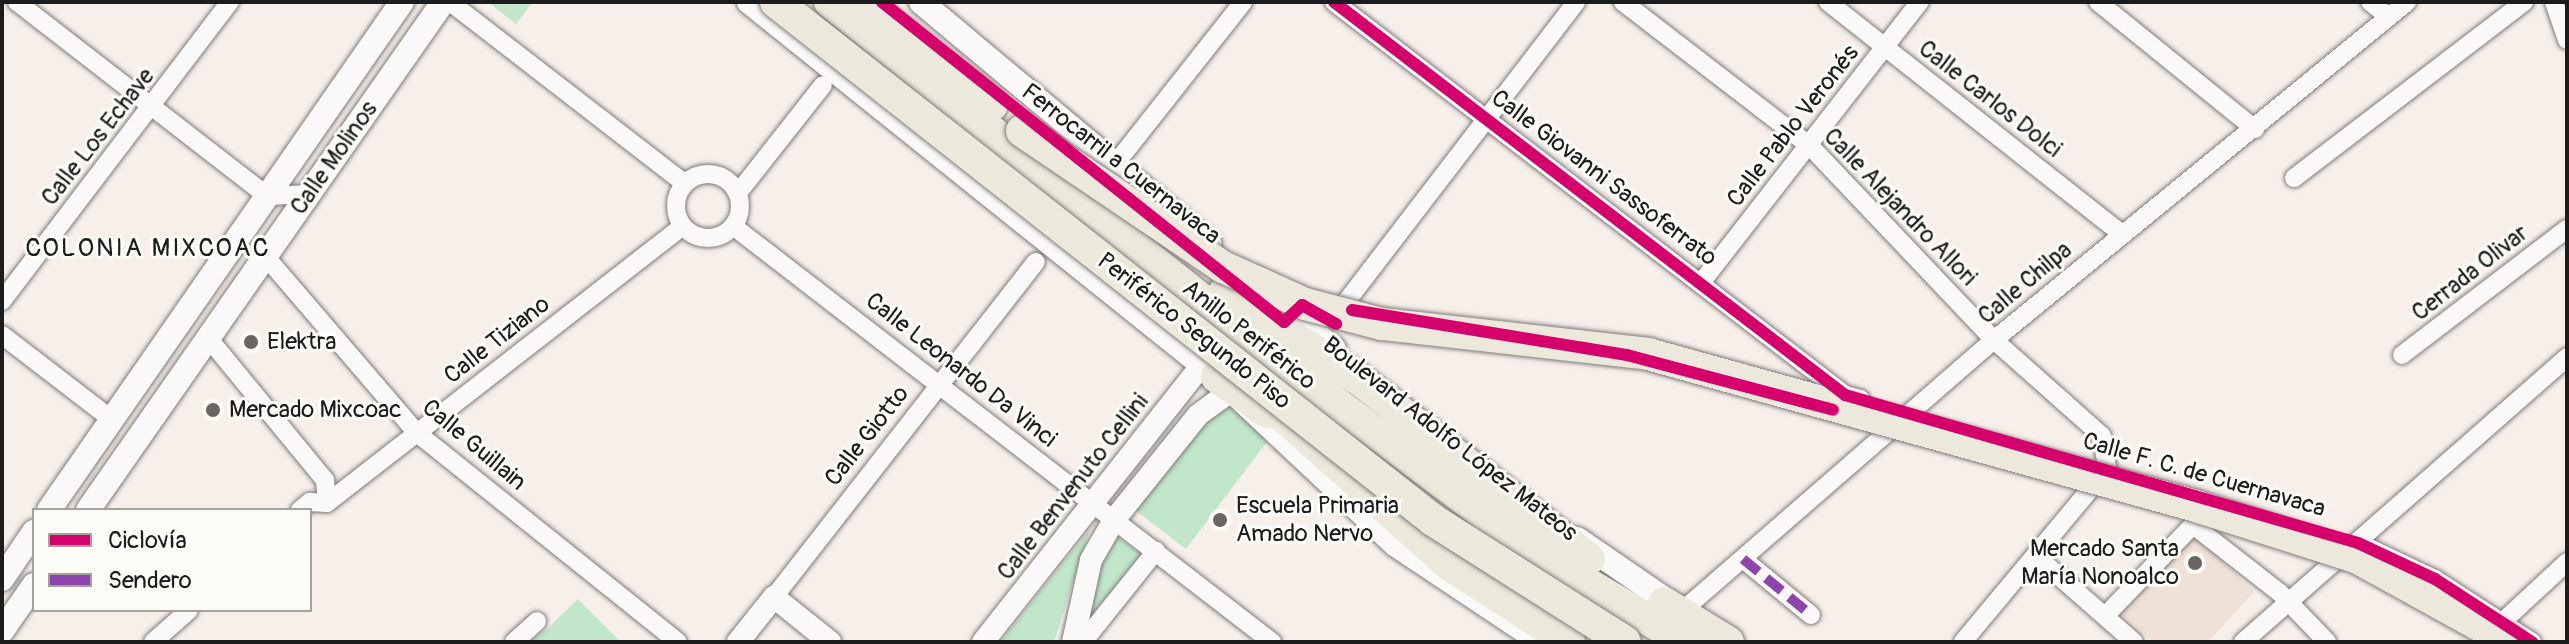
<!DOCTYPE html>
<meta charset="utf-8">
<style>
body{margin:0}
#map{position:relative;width:2569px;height:644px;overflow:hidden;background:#f7efea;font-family:Pangolin,sans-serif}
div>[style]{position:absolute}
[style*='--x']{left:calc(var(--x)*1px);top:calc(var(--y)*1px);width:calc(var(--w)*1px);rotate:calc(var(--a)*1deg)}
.built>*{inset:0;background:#f0e1d8}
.green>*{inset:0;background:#c1e6ca}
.roads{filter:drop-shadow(0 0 2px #7f7b79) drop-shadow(0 0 2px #7f7b79)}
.minor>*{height:18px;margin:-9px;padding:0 9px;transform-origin:9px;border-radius:9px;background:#faf9f7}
.minor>.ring{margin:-9px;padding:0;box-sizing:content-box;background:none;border:18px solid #faf9f7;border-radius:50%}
.tertiary>*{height:22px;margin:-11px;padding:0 11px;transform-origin:11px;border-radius:11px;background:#faf9f7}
.secondary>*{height:24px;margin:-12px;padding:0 12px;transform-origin:12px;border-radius:12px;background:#faf9f7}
.motorway>*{height:32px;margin:-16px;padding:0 16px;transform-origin:16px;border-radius:16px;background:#ece8db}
.bridges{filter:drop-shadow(0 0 2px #7f7b79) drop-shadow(0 0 2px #7f7b79)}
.motorway-bridge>*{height:32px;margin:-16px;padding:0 16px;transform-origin:16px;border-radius:16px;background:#ece8db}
.quiet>*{height:10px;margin-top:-5px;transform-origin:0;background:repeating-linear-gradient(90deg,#8e44ad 0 20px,transparent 0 30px)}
.cycleway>*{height:12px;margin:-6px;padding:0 6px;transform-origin:6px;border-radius:6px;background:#d6006c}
.dots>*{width:22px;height:22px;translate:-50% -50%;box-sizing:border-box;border:4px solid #fdfcf7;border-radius:50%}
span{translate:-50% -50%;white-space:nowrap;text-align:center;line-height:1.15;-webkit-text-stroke:6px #fdfcf7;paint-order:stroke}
.street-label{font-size:24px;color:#1c1c1c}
.poi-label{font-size:24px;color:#1c1c1c}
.left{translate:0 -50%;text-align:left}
.right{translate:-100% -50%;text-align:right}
.neighbourhood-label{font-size:26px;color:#1c1c1c;letter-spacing:2px}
.frame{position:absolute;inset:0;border:4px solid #1c1c1c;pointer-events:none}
.legend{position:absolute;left:32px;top:508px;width:280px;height:104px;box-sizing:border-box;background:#fdfcf7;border:2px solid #a3a29f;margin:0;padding:10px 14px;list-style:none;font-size:24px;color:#1c1c1c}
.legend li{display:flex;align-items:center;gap:16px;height:40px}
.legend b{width:40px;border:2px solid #a3a29f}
</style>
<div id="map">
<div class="built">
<div style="clip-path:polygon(2194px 534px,2254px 592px,2208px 642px,2154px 642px,2118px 611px)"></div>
</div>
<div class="green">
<div style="clip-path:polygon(488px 2px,533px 2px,516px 24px)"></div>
<div style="clip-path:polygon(1229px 402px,1272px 435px,1186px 549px,1135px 510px,1205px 419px)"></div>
<div style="clip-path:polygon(1090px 529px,1054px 642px,1000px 642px)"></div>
<div style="clip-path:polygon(1115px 536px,1142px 554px,1080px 629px,1092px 582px)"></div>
<div style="clip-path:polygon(578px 599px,621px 642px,528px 642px,548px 628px)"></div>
</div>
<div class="roads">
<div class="minor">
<div style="--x:17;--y:2;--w:316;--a:37.8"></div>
<div style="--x:267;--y:196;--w:43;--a:-2.7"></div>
<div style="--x:450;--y:2;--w:296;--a:37.7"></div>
<div style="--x:1334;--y:2;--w:645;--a:37.56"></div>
<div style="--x:1845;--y:395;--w:16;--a:14"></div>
<div style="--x:1623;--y:2;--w:235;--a:37.6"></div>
<div style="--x:1809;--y:145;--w:269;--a:46.5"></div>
<div style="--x:1994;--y:340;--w:144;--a:41.6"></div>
<div style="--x:2102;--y:436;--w:33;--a:81"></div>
<div style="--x:2107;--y:469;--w:225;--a:129.8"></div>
<div style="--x:1828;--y:2;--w:375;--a:38.3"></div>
<div style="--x:2098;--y:2;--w:202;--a:39"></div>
<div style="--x:2370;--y:2;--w:24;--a:38"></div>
<div style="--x:2554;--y:2;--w:40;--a:71.1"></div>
<div style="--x:1116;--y:163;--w:205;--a:-51.7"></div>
<div class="ring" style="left:676px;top:174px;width:46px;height:46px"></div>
<div style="--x:2294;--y:178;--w:290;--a:-37.4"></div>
<div style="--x:738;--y:193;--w:137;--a:-51.8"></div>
<div style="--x:733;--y:226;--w:681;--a:37.66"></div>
<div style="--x:266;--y:257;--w:232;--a:49.4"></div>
<div style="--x:417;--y:433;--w:334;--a:38.7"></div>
<div style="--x:1704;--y:279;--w:351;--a:-52.1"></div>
<div style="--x:2;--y:301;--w:376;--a:-52.7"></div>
<div style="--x:1346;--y:302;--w:378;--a:-52.5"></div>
<div style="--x:2;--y:335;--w:138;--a:37.6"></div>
<div style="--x:209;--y:339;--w:183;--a:50.6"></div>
<div style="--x:325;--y:480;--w:23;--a:85"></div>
<div style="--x:2402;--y:355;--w:208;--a:-37.4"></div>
<div style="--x:300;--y:510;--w:13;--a:-39"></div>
<div style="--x:310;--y:502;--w:17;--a:3"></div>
<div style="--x:327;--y:503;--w:450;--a:-37.9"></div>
<div style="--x:2369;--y:548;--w:73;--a:25.2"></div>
<div style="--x:2435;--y:579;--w:116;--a:33"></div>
<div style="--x:2036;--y:556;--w:130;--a:41.3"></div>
<div style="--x:1743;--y:559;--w:88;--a:39.5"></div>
<div style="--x:774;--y:597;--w:425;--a:-52"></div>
<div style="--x:1682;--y:611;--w:413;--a:-41"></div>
<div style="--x:1994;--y:340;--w:534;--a:-39.3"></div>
<div style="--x:2105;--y:616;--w:127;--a:-46"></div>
<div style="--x:2193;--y:525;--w:110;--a:38"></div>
<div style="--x:2280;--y:593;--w:68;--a:46.2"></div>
<div style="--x:2498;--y:626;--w:94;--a:-42.8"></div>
<div style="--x:153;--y:642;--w:48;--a:-41.6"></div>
<div style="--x:514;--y:642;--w:31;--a:-42"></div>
<div style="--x:1083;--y:642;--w:117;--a:-51.3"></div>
<div style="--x:2243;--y:642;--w:432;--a:-41.3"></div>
</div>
<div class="tertiary">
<div style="--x:738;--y:642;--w:58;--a:-51.3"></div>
<div style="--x:774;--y:597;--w:72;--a:38.8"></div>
<div style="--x:983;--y:642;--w:353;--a:-51.7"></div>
<div style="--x:1073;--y:642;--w:84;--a:-77.6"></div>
<div style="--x:1091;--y:560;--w:46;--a:-60.1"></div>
<div style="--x:1114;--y:520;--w:134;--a:-51.3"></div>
<div style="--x:1198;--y:415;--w:42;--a:-36.3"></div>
</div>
<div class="secondary">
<div style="--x:749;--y:2;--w:600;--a:38.7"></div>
<div style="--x:1217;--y:377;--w:245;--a:43.2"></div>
<div style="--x:1396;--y:545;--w:159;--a:33.7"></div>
<div style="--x:921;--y:2;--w:376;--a:39.9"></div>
<div style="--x:1270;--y:296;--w:83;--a:39.6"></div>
<div style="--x:49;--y:510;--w:619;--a:-55.21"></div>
<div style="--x:88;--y:510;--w:620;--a:-55.05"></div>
<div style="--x:1577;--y:539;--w:124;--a:34.5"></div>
<div style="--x:2;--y:579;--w:57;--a:-55.8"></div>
<div style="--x:2;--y:631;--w:56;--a:-55.2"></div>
</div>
<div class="motorway">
<div style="--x:830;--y:2;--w:534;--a:38.69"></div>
<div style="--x:1247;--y:336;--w:365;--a:36.9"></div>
<div style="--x:1539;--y:555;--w:171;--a:30.6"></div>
<div style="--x:863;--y:2;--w:165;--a:38.6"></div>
<div style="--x:1224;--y:293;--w:163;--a:32.7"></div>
<div style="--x:1361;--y:381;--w:289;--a:38"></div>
<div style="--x:1217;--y:377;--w:61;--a:35"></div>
<div style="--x:1254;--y:390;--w:263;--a:41.8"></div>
<div style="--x:1450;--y:565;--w:142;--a:32.9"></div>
<div style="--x:1664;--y:603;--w:75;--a:31.4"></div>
</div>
</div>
<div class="bridges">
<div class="motorway-bridge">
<div style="--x:776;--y:2;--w:837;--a:38.25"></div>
<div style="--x:1433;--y:520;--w:227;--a:32.4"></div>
<div style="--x:1022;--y:131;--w:243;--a:34.1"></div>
<div style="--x:1223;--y:267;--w:90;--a:24.3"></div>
<div style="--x:1305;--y:304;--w:80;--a:14.6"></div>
<div style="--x:1382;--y:324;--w:268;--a:6.4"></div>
<div style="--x:1648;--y:354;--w:569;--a:15.5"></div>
<div style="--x:2196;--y:506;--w:168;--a:17.7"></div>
<div style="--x:2356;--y:557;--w:176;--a:28.9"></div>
</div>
</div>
<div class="quiet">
<div style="--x:1743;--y:559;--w:88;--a:39.5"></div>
</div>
<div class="cycleway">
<div style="--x:882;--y:2;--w:514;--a:38.52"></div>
<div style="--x:1284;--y:322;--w:25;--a:-43"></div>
<div style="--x:1302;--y:305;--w:39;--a:29"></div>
<div style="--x:1334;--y:2;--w:645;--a:37.56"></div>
<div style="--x:1845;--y:395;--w:534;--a:16.09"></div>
<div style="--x:2358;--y:543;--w:85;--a:25.1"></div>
<div style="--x:2435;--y:579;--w:116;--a:33"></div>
<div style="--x:1352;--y:310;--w:279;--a:9.3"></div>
<div style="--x:1627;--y:355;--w:213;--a:14.9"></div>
</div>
<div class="dots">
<div style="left:251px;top:342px;background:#696664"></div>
<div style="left:213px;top:410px;background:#696664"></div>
<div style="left:1220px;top:520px;background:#696664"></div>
<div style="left:2195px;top:563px;background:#696664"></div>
</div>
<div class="street-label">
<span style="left:1990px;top:99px;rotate:38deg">Calle Carlos Dolci</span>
<span style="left:1793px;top:126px;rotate:-52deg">Calle Pablo Veronés</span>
<span style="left:98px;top:137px;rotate:-52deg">Calle Los Echave</span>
<span style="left:334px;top:158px;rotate:-55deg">Calle Molinos</span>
<span style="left:1121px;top:164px;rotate:38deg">Ferrocarril a Cuernavaca</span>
<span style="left:1604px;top:178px;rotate:37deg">Calle Giovanni Sassoferrato</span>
<span style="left:1900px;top:207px;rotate:46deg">Calle Alejandro Allori</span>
<span style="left:2470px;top:273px;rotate:-38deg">Cerrada Olivar</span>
<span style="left:2025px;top:283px;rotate:-40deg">Calle Chilpa</span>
<span style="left:1194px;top:331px;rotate:38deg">Periférico Segundo Piso</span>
<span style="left:1249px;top:335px;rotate:38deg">Anillo Periférico</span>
<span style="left:497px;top:340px;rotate:-38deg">Calle Tiziano</span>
<span style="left:961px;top:370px;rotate:38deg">Calle Leonardo Da Vinci</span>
<span style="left:867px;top:436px;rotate:-52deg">Calle Giotto</span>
<span style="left:1450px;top:439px;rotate:38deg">Boulevard Adolfo López Mateos</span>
<span style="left:474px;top:445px;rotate:40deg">Calle Guillain</span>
<span style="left:2204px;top:475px;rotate:16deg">Calle F. C. de Cuernavaca</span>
<span style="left:1073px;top:487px;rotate:-52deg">Calle Benvenuto Cellini</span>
</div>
<div class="poi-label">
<span class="left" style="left:267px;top:342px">Elektra</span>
<span class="left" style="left:229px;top:410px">Mercado Mixcoac</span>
<span class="left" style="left:1236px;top:520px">Escuela Primaria<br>Amado Nervo</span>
<span class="right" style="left:2179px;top:563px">Mercado Santa<br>María Nonoalco</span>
</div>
<div class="neighbourhood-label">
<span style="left:148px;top:249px">COLONIA MIXCOAC</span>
</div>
<div class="frame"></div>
<ul class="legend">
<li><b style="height:10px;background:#d6006c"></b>Ciclovía</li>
<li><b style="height:10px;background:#8e44ad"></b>Sendero</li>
</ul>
</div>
